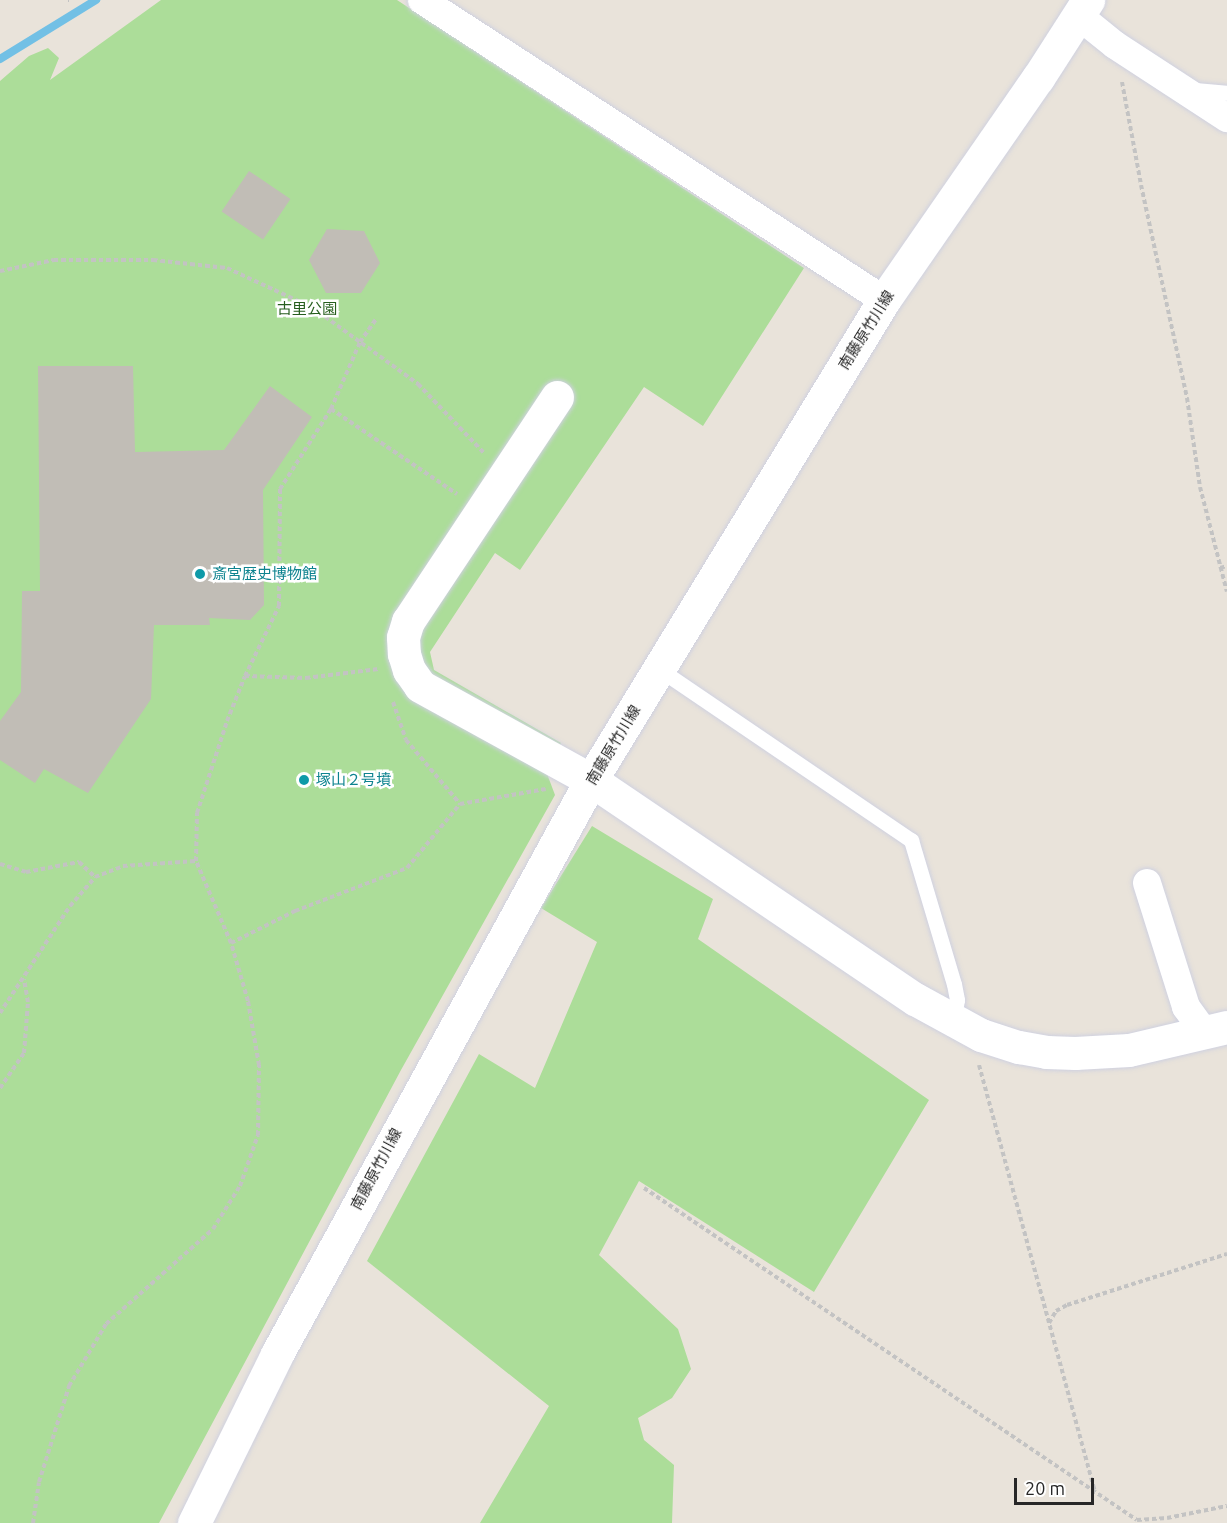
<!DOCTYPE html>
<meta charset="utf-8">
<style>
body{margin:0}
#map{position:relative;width:1227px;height:1523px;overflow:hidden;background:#e9e3da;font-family:Ubuntu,"Noto Sans JP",sans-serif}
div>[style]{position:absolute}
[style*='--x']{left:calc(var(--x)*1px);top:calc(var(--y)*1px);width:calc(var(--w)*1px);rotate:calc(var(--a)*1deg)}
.green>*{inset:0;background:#acdd99}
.stream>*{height:8px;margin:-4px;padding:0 4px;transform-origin:4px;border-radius:4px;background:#72c0e5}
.building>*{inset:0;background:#c1bdb6;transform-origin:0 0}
.path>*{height:4px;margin-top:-2px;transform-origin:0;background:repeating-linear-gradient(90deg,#c3c3c3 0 4.5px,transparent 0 7.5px)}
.roads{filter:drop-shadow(0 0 2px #cfd1e0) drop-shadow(0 0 2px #cfd1e0)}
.lane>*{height:15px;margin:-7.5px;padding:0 7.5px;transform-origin:7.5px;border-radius:7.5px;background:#fff}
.street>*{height:28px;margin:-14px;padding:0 14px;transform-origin:14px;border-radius:14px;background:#fff}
.secondary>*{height:33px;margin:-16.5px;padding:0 16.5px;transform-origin:16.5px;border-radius:16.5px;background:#fff}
.dots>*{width:16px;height:16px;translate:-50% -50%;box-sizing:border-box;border:3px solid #fff;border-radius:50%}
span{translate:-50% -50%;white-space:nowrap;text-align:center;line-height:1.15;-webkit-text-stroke:5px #fff;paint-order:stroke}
.park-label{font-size:15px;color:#275e1e}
.street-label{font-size:15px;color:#272727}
.culture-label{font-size:15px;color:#0d838f}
.left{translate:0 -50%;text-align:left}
.scale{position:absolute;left:1014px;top:1478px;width:80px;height:27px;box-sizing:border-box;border:3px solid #272727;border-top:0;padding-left:8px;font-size:18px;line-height:21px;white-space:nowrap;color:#272727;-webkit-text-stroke:4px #fff;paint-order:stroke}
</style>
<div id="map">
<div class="green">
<div style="clip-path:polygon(161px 0,397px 0,804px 268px,703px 426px,644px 387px,520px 570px,495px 553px,430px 652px,434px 670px,561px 743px,546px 771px,555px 795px,401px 1070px,159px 1523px,0 1523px,0 81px,29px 56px,48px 48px,59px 58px,50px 80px)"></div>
<div style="clip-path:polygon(592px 826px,713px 899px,698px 939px,929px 1100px,814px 1292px,639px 1181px,599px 1255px,678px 1329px,691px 1369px,672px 1398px,638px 1418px,644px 1440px,674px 1465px,672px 1523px,480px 1523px,549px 1406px,367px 1261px,479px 1054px,535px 1088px,597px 942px,541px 908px)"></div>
</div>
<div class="stream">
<div style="--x:0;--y:59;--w:113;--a:-31.6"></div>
</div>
<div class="building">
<div style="left:249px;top:171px;width:50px;height:49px;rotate:34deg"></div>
<div style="clip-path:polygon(327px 229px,364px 231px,380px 263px,361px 293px,326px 293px,309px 260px)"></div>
<div style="clip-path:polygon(38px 366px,133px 366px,135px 452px,224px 450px,270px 386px,312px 417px,263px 490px,264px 605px,250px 620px,209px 618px,210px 625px,154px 625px,151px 699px,88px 793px,44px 769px,35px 783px,0 760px,0 721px,21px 692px,22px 591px,40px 591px)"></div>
</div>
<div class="path">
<div style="--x:68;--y:0;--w:1;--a:0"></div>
<div style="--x:1122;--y:82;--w:105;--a:79.5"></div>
<div style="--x:1141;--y:185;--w:218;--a:77.8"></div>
<div style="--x:1187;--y:398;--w:90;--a:81.7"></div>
<div style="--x:1200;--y:487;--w:108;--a:75.6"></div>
<div style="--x:0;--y:271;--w:55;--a:-11.5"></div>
<div style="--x:54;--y:260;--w:99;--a:0"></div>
<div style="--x:153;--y:260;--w:74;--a:6.2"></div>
<div style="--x:227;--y:268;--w:95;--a:24.9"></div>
<div style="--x:313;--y:308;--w:130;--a:35.9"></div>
<div style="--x:418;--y:384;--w:95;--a:46.3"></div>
<div style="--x:331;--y:409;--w:152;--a:34"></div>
<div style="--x:1220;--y:568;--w:7;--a:-16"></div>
<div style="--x:245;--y:676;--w:78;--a:-64.1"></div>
<div style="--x:279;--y:606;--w:117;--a:-89.5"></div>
<div style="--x:280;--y:489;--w:95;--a:-57.5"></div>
<div style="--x:331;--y:409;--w:73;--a:-66.6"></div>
<div style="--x:360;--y:342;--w:29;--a:-55"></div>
<div style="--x:393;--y:702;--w:40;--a:71.1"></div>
<div style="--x:406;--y:740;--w:84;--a:49.8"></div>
<div style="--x:460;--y:804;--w:87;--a:-9.9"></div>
<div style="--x:0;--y:864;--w:27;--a:17"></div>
<div style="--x:26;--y:872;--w:54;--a:-10.7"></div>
<div style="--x:79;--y:862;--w:22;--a:43"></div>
<div style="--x:95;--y:877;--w:30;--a:-21"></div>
<div style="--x:123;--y:866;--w:73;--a:-3.9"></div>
<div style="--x:231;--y:943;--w:72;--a:-26.6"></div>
<div style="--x:295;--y:911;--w:120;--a:-21"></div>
<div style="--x:407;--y:868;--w:83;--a:-50.4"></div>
<div style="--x:0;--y:1013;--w:128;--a:-56.8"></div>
<div style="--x:70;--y:906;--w:38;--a:-49"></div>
<div style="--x:979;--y:1065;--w:442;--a:74.8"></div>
<div style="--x:0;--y:1088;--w:42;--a:-55.6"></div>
<div style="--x:24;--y:1053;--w:51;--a:-85.5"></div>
<div style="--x:28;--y:1002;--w:23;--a:-100"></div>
<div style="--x:644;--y:1188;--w:594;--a:33.96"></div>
<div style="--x:1137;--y:1520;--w:30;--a:-4"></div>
<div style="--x:1167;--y:1518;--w:61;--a:-11.3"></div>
<div style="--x:1049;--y:1323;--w:14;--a:-60"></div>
<div style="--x:1056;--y:1311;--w:13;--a:-29"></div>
<div style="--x:1067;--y:1305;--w:168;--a:-17.7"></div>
<div style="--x:33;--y:1523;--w:41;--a:-81.7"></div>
<div style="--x:39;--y:1482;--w:101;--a:-72.6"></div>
<div style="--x:69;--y:1386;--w:72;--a:-59.2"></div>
<div style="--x:106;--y:1324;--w:143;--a:-41.6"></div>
<div style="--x:213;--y:1229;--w:51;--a:-57.9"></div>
<div style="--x:240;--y:1186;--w:54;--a:-70.6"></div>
<div style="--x:258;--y:1135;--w:70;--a:-89.2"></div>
<div style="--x:259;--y:1065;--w:65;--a:-99.8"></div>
<div style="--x:248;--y:1001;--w:60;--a:-106.3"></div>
<div style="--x:231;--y:943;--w:89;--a:-113.1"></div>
<div style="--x:196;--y:861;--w:48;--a:-88.8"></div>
<div style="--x:197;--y:813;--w:97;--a:-71.9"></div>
<div style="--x:227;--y:721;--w:48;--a:-68.2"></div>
<div style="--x:245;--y:676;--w:61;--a:1.9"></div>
<div style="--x:306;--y:678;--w:73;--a:-7.1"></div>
</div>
<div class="roads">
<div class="lane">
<div style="--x:1194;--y:90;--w:33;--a:5"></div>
<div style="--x:659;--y:669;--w:305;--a:34.2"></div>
<div style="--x:911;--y:840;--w:150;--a:73.4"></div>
<div style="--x:954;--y:984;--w:16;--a:79"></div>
<div style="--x:957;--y:1000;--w:20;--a:101"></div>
</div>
<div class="street">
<div style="--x:422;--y:0;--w:551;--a:33"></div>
<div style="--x:1079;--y:16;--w:46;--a:38.9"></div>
<div style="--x:1115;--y:45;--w:134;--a:33.1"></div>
<div style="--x:1147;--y:883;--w:130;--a:72.5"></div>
<div style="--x:1186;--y:1007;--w:32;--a:54"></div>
</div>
<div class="secondary">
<div style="--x:557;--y:397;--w:269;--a:123.6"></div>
<div style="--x:408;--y:621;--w:17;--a:107"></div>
<div style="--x:403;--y:637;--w:17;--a:87"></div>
<div style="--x:404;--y:654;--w:17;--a:73"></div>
<div style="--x:409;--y:670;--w:19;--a:55"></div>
<div style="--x:420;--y:686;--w:195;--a:28.8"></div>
<div style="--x:591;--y:780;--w:391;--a:34.1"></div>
<div style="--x:915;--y:999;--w:75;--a:28.6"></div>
<div style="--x:981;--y:1035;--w:40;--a:18"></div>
<div style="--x:1019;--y:1047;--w:27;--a:10"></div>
<div style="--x:1046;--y:1052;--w:29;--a:2"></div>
<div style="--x:1075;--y:1053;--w:54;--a:-3.2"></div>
<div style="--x:1129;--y:1050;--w:101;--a:-13.2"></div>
<div style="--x:194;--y:1523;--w:188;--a:-63.8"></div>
<div style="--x:277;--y:1354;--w:654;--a:-61.32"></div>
<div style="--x:591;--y:780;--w:562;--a:-58.6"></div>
<div style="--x:884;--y:300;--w:270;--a:-55.3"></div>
<div style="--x:1038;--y:78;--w:93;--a:-57.3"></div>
</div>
</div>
<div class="dots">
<div style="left:200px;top:574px;background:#0f9aa8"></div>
<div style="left:304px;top:780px;background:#0f9aa8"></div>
</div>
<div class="park-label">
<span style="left:307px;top:309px">古里公園</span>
</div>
<div class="street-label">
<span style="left:866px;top:330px;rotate:-58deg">南藤原竹川線</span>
<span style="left:613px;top:745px;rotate:-59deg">南藤原竹川線</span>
<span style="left:376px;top:1169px;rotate:-62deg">南藤原竹川線</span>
</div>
<div class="culture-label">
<span class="left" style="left:212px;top:574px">斎宮歴史博物館</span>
<span class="left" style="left:316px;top:780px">塚山２号墳</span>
</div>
<div class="scale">20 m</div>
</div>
